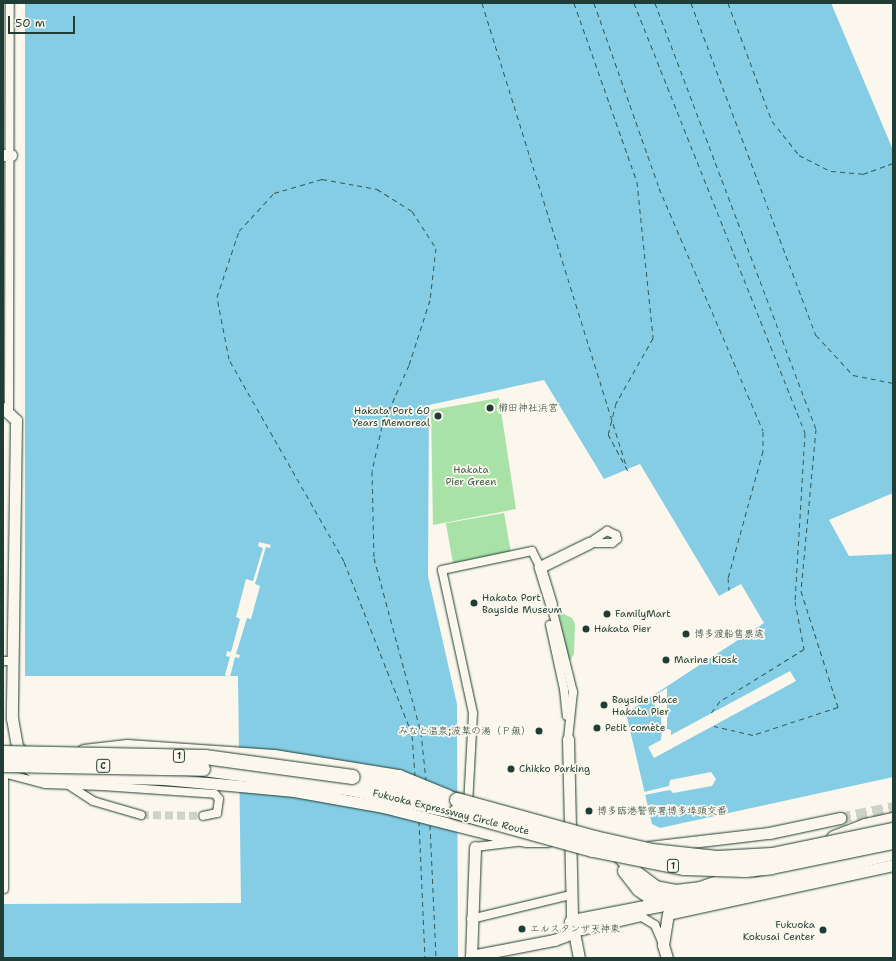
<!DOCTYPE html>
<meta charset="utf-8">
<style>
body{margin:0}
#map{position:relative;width:896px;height:961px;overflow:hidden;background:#fbf7ec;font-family:"Shantell Sans","Klee One",sans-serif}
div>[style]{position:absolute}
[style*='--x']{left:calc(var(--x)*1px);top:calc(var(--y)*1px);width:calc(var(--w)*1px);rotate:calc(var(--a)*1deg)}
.green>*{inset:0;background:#a9e2a6;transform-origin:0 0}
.water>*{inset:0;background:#84cde5}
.pier>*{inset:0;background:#fbf7ec}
.ferry>*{height:1px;margin-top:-0.5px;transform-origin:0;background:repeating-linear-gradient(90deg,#335a57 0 5px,transparent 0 9px)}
.street-tunnel>*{height:8px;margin-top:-4px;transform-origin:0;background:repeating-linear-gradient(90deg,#cfd2c7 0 8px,transparent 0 12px)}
.secondary-tunnel>*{height:11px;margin-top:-5.5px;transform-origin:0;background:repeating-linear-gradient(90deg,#cfd2c7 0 11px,transparent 0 16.5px)}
.roads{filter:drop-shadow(0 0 1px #1f3d34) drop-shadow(0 0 1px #1f3d34)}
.street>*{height:8px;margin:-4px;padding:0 4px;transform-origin:4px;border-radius:4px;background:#fbf7ec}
.secondary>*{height:11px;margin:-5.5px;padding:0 5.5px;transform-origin:5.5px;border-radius:5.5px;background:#fbf7ec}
.highway>*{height:14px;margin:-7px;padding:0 7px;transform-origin:7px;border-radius:7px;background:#fbf7ec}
.bridges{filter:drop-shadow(0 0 1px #1f3d34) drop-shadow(0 0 1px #1f3d34)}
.highway-bridge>*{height:14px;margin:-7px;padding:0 7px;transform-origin:7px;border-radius:7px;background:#fbf7ec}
.dots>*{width:11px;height:11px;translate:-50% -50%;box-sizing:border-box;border:2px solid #fbf7ec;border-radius:50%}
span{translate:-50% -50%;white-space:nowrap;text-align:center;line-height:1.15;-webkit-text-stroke:3.5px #fbf7ec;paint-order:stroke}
.shield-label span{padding:1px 3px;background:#fbf7ec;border:1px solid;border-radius:3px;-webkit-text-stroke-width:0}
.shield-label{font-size:9px;color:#1f3d34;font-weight:700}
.poi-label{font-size:10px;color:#1f3d34}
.left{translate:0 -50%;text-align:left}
.right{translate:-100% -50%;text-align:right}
.park-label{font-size:10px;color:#3b5e4b}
.street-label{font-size:10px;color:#1f3d34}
.frame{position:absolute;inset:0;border:4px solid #1f3d34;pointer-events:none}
.scale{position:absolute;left:8px;top:16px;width:67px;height:18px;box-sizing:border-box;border:2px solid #1f3d34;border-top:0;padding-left:5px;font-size:12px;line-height:14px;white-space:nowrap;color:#1f3d34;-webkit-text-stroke:3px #fbf7ec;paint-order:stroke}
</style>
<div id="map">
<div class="green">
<div style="clip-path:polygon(499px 398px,516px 509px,433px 525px,431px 410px)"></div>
<div style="left:504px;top:513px;width:41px;height:59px;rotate:80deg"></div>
<div style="clip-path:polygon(558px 611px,572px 618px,575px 624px,574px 654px,569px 662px)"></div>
</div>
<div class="water">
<div style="clip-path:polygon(25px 3px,831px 3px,893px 150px,893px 493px,829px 520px,849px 556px,893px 554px,893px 777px,660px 828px,652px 824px,626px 713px,764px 623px,741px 584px,719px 596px,640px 464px,604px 479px,544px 380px,429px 405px,428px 576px,457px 704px,458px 958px,3px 958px,3px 904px,241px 903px,238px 676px,25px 676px)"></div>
</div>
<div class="pier">
<div style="clip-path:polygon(259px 542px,271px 545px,270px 548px,266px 547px,255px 584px,260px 586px,251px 619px,247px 618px,236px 654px,240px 655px,239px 658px,235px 657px,230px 677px,225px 675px,230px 657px,226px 656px,227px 651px,231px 652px,240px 619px,236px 617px,246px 579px,253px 581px,263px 548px,258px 546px)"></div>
<div style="clip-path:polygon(790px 671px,796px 681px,654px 758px,648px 747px,661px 740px,662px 729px,660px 710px,655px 709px,655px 695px,667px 688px,667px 729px,671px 730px,671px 735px)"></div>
<div style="clip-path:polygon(711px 772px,716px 779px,712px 786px,673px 793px,670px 790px,644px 795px,644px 792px,669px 786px,670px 780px)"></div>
</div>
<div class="ferry">
<div style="--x:482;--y:3;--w:487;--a:72.7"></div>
<div style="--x:574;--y:3;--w:190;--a:70.6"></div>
<div style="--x:637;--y:182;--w:157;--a:84.1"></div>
<div style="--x:653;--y:338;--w:75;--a:119.6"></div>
<div style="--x:616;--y:403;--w:32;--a:104"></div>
<div style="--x:608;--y:434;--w:42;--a:61.6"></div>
<div style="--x:594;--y:3;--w:196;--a:70.6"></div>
<div style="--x:659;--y:188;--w:264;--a:66.8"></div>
<div style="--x:763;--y:431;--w:20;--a:90"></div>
<div style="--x:763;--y:451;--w:132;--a:105.4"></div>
<div style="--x:728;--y:578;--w:12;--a:85"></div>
<div style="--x:634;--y:3;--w:463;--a:68.3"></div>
<div style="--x:805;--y:433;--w:168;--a:93.4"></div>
<div style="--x:795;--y:601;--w:49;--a:79.4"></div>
<div style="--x:804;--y:649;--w:99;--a:148.2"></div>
<div style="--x:720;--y:701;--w:15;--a:127"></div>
<div style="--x:655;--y:3;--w:455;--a:69.3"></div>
<div style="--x:816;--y:429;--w:163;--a:95.3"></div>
<div style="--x:801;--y:591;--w:122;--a:72.3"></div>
<div style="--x:838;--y:707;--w:89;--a:161.8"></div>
<div style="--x:753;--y:735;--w:40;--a:-167"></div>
<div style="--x:691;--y:3;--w:355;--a:69.4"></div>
<div style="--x:816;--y:335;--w:54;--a:47.2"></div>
<div style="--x:853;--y:375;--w:41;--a:11.3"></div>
<div style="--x:728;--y:3;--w:126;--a:69.6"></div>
<div style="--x:772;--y:121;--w:43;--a:51.5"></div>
<div style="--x:799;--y:155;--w:36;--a:27"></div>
<div style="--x:831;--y:171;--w:32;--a:5"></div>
<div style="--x:863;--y:174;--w:32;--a:-20"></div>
<div style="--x:415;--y:776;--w:42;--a:-94.1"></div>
<div style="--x:412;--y:734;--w:186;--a:-111.5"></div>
<div style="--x:344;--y:561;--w:232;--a:-119.7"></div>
<div style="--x:229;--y:359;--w:63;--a:-101"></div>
<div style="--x:217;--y:297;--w:70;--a:-71.6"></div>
<div style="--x:239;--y:231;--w:52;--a:-47.4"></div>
<div style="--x:274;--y:193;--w:50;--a:-16.3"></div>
<div style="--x:322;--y:179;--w:56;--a:10.3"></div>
<div style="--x:377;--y:189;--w:41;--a:32.2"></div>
<div style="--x:412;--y:211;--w:44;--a:57"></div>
<div style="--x:436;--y:248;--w:52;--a:96.6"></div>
<div style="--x:430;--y:300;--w:68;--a:107.9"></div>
<div style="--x:409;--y:365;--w:67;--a:113.9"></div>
<div style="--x:382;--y:426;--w:46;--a:102.5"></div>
<div style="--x:372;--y:471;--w:87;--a:88.7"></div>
<div style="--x:374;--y:558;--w:180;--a:74.9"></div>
<div style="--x:421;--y:732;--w:48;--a:84.1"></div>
<div style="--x:419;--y:821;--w:137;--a:87.5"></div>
<div style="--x:430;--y:825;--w:133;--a:87.4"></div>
</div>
<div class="street-tunnel">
<div style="--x:141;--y:815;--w:62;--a:0.9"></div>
</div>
<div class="secondary-tunnel">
<div style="--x:840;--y:818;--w:54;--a:-11.7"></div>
</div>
<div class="roads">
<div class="street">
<div style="--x:9;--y:410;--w:407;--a:-89.9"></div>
<div style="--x:607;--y:531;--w:10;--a:24"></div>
<div style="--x:616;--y:535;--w:4;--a:76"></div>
<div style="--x:617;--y:539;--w:6;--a:141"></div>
<div style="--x:612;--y:543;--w:23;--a:180"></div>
<div style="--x:589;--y:543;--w:22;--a:-34"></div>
<div style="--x:551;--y:604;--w:91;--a:76"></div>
<div style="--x:573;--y:692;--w:47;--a:96.1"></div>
<div style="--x:550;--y:625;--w:66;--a:77.7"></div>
<div style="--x:564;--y:689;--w:27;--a:84"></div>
<div style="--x:3;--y:661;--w:9;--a:0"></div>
<div style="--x:3;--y:773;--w:43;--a:14.7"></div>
<div style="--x:45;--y:784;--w:57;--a:2"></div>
<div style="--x:102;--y:786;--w:113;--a:4"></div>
<div style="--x:215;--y:794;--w:6;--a:51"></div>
<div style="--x:219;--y:799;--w:14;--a:98"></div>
<div style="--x:217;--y:813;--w:14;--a:168"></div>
<div style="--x:70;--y:786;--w:27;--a:33"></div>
<div style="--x:93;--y:801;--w:50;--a:16.3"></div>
<div style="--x:468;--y:805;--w:92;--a:-86.9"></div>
<div style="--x:473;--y:713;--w:146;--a:-102.2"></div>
<div style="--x:442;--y:570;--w:92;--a:-11.9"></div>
<div style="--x:532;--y:551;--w:18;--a:63"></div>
<div style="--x:475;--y:847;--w:42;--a:-6.8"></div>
<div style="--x:4;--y:889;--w:116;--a:-90"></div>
<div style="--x:471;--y:919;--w:103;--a:-13.5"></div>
<div style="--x:573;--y:933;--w:71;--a:-13.1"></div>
<div style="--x:642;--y:917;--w:15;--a:32"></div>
<div style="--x:655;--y:925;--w:21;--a:67"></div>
</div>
<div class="secondary">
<div style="--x:3;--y:155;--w:8;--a:0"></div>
<div style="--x:3;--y:408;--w:18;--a:43"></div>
<div style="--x:16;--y:420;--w:298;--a:90.8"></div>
<div style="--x:12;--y:718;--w:28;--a:80"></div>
<div style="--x:17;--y:746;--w:11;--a:52"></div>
<div style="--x:24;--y:755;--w:4;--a:-14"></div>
<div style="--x:551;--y:604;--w:39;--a:-107"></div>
<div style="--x:540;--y:567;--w:55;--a:-26.1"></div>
<div style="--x:568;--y:739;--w:183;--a:88.7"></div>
<div style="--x:572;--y:922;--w:37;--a:79"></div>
<div style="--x:83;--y:750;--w:44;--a:-6.5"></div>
<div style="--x:127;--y:745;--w:147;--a:3.9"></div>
<div style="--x:274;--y:755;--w:127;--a:9.1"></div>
<div style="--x:399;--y:775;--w:53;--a:22.2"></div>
<div style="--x:24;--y:765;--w:16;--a:35"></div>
<div style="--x:37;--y:774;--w:14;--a:8"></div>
<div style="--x:51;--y:776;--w:113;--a:1.5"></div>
<div style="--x:164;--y:779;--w:131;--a:5.3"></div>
<div style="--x:294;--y:791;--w:90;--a:10.2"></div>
<div style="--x:383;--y:807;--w:119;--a:14.2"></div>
<div style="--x:498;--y:836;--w:28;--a:10"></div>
<div style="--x:526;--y:841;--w:21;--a:0"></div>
<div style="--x:649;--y:847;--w:121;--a:-6.7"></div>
<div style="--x:769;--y:833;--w:73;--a:-11.9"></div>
<div style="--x:471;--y:956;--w:85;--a:-10.9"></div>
<div style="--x:554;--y:940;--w:20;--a:-20"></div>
<div style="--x:471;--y:958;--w:111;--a:-87.9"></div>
<div style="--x:667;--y:958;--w:14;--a:-107"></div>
<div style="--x:663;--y:945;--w:31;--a:-81"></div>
<div style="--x:668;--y:914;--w:230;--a:-12.3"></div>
</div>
<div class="highway">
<div style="--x:203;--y:769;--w:150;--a:7.6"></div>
<div style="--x:352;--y:789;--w:107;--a:12.5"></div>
<div style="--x:353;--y:777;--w:107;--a:12.5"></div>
<div style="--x:834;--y:838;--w:33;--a:-21"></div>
<div style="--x:865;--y:826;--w:29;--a:-12"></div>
<div style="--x:615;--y:851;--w:30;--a:46"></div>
<div style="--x:636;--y:873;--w:25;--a:37"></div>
<div style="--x:656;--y:888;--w:20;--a:11"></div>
<div style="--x:676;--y:892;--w:24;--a:-7"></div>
<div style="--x:700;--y:889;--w:57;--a:-19.4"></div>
<div style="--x:625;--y:871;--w:23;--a:52"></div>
<div style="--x:639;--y:889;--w:16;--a:35"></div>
<div style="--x:652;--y:898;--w:16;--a:11"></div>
<div style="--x:572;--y:922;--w:131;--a:-11"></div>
<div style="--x:701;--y:897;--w:197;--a:-12.9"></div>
</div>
</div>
<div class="bridges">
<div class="highway-bridge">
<div style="--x:3;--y:753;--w:202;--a:1.1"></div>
<div style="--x:205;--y:757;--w:149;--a:7.7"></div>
<div style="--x:3;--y:765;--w:200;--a:1.1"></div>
<div style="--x:457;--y:800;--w:143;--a:15.4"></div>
<div style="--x:595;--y:838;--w:58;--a:12.8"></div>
<div style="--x:652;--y:851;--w:65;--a:6.1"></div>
<div style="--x:717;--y:858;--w:55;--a:-3.1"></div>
<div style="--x:772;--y:855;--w:124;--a:-11.7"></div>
<div style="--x:456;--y:812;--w:142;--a:15.5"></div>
<div style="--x:593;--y:850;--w:93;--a:11.2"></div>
<div style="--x:684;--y:868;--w:61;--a:1.9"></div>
<div style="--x:745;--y:870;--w:27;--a:-6"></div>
<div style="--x:772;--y:867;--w:124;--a:-11.7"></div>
</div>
</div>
<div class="dots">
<div style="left:490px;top:408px;background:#1f3d34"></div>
<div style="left:438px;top:416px;background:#1f3d34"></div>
<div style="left:474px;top:603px;background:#1f3d34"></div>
<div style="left:607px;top:614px;background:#1f3d34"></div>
<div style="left:586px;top:629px;background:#1f3d34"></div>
<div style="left:686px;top:634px;background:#1f3d34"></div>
<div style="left:666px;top:660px;background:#1f3d34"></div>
<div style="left:604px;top:705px;background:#1f3d34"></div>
<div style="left:597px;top:728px;background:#1f3d34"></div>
<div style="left:539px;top:731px;background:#1f3d34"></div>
<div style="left:511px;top:769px;background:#1f3d34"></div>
<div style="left:589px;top:811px;background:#1f3d34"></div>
<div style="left:522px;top:929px;background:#1f3d34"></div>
<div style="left:823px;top:930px;background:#1f3d34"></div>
</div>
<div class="shield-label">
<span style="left:179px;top:756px">1</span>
<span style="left:103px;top:766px">C</span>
<span style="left:673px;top:866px">1</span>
</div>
<div class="poi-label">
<span class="left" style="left:498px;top:408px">櫛田神社浜宮</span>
<span class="right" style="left:430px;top:416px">Hakata Port 60<br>Years Memoreal</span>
<span class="left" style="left:482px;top:603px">Hakata Port<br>Bayside Museum</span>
<span class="left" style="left:615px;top:614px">FamilyMart</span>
<span class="left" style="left:594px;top:629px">Hakata Pier</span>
<span class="left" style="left:694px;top:634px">博多渡船售票處</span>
<span class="left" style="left:674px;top:660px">Marine Kiosk</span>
<span class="left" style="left:612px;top:705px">Bayside Place<br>Hakata Pier</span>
<span class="left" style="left:605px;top:728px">Petit comète</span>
<span class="right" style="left:531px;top:731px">みなと温泉;波葉の湯（Ｐ無）</span>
<span class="left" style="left:519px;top:769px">Chikko Parking</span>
<span class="left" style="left:597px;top:811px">博多臨港警察署博多埠頭交番</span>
<span class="right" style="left:815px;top:930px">Fukuoka<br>Kokusai Center</span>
<span class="left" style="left:530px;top:929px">エルスタンザ天神東</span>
</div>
<div class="park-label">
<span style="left:471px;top:475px">Hakata<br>Pier Green</span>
</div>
<div class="street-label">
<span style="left:451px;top:812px;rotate:14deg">Fukuoka Expressway Circle Route</span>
</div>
<div class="frame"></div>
<div class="scale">50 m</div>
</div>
